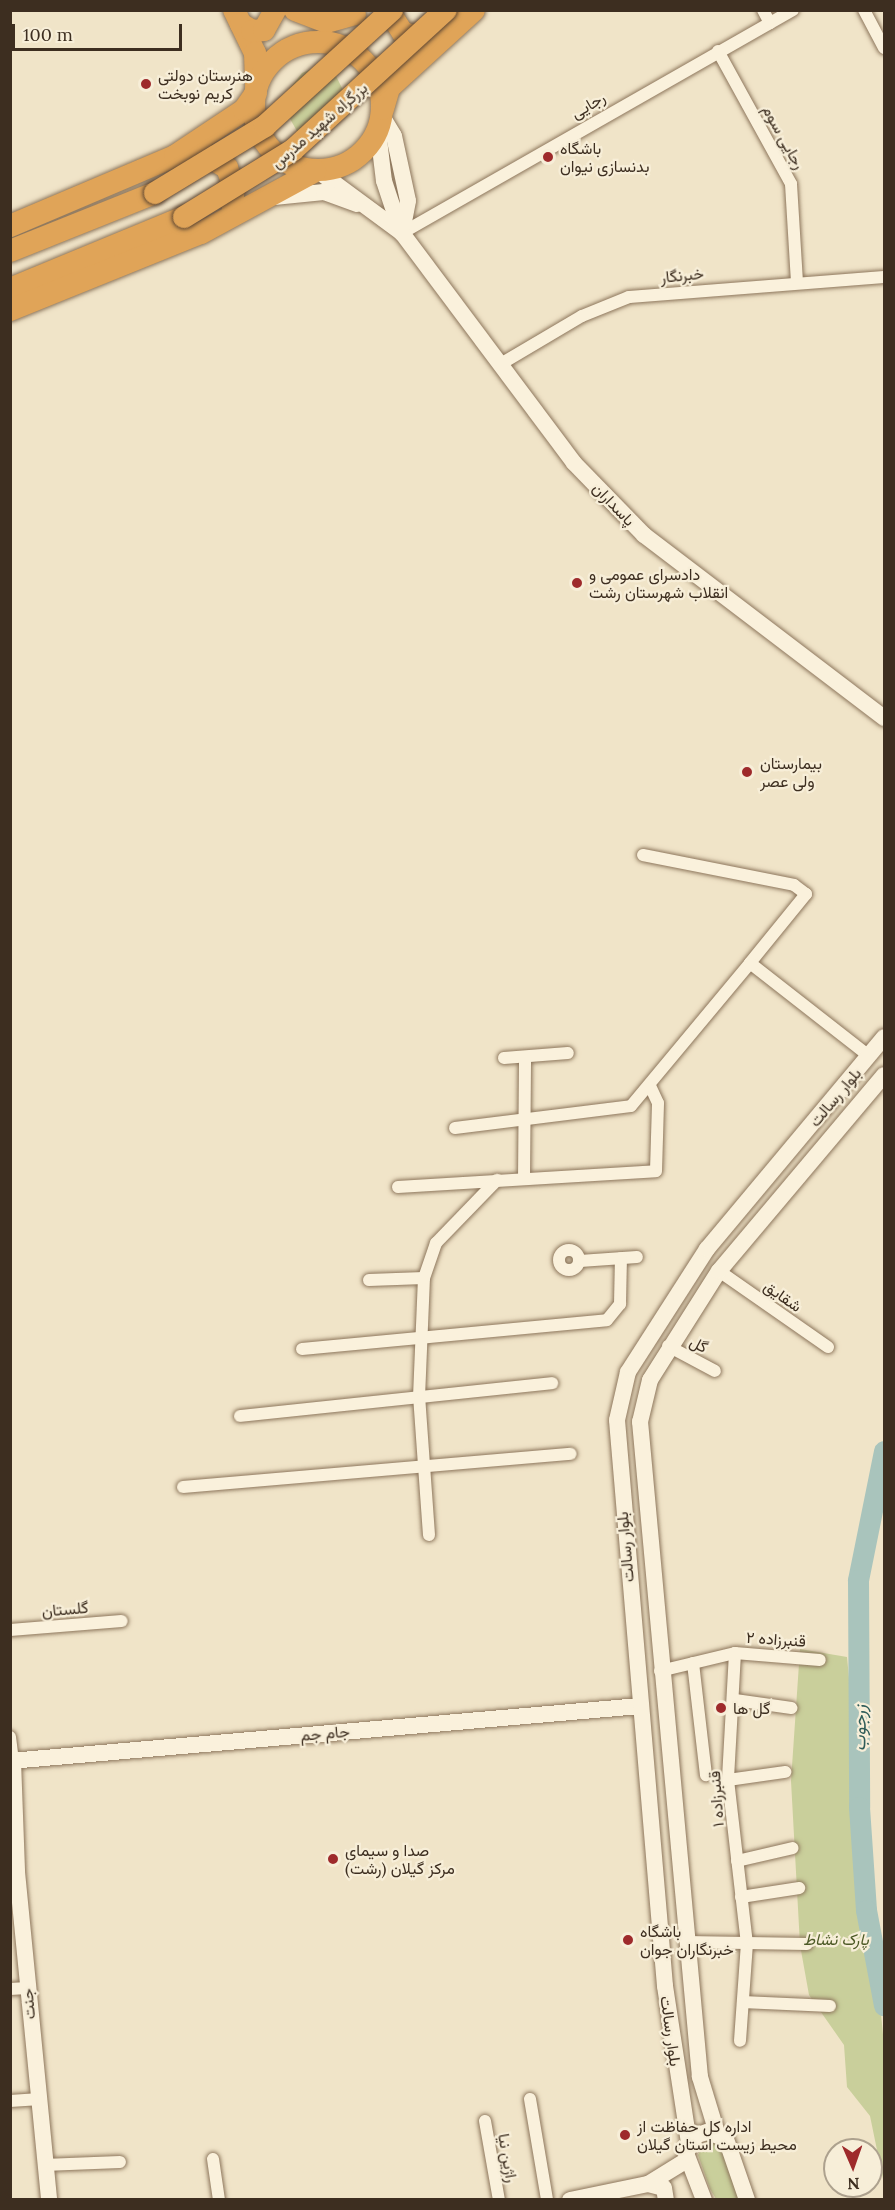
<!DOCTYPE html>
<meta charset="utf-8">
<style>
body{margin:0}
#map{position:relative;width:895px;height:2210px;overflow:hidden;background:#f0e4c8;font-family:Lora,Vazirmatn,serif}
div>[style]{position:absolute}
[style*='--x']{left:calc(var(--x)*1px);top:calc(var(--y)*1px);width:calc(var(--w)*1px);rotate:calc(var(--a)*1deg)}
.green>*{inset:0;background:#c9cf9b}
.river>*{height:21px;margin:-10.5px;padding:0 10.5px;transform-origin:10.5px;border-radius:10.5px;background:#a9c4bc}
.roads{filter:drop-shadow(0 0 2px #8d765c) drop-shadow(0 0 2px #8d765c)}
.street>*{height:12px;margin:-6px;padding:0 6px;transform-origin:6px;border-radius:6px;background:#faf1dc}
.street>.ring{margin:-6px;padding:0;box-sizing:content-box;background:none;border:12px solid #faf1dc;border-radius:50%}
.secondary>*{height:16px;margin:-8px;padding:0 8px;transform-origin:8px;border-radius:8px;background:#faf1dc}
.highway>*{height:22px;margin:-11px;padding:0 11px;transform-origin:11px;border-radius:11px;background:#e0a458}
.highway>.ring{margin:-11px;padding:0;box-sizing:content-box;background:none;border:22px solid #e0a458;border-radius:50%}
.bridges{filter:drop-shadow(0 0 2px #5b4430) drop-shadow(0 0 2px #5b4430)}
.highway-bridge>*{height:22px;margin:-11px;padding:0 11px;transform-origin:11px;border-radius:11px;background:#e0a458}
.dots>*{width:16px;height:16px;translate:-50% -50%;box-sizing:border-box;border:3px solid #f7eed8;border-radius:50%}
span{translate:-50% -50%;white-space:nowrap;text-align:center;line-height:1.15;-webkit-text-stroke:4.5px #f7eed8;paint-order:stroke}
.poi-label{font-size:16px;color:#3d2e20}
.left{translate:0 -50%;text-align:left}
.street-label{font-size:16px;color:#3d2e20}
.park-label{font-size:16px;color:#4d5a26;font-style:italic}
.water-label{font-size:18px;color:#2f5d5a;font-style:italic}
.frame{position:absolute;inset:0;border:12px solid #3d2e20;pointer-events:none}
.north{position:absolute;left:823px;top:2138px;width:60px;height:60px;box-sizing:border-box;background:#f7eed8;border:2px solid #ada18e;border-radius:50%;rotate:178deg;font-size:16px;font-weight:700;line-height:24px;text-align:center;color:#3d2e20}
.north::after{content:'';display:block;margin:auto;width:21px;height:27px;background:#9e2a2b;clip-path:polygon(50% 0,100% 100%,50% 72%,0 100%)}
.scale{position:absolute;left:12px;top:24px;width:170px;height:27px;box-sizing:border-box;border:3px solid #3d2e20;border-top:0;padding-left:8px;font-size:18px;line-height:21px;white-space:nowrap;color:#3d2e20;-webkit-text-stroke:4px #f7eed8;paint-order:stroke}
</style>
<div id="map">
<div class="green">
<div style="clip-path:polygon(318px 66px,334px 72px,345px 94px,340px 121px,320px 139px,298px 133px,289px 117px,291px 87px,302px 73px)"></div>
<div style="clip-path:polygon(800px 1649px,847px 1657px,884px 2045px,884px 2184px,870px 2116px,847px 2087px,844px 2045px,809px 1995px,800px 1945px,791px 1781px)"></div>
<div style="clip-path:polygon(707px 2140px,720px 2142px,740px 2199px,716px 2199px,710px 2189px,698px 2155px)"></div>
</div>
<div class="river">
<div style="--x:884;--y:1451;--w:132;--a:101.4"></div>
<div style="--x:858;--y:1580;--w:227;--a:89.7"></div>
<div style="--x:859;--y:1807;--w:103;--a:86.1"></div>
<div style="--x:866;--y:1910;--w:97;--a:79.3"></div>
</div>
<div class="roads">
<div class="street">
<div style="--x:763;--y:10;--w:15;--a:62"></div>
<div style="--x:864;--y:10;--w:43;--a:62.2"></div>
<div style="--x:718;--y:51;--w:152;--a:61.2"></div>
<div style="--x:791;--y:184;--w:98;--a:86.5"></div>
<div style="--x:402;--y:233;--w:450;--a:-29.7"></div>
<div style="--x:499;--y:365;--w:96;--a:-30.6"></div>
<div style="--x:582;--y:316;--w:51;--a:-22"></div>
<div style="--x:629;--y:297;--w:256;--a:-4.5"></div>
<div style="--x:643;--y:855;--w:154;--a:11.2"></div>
<div style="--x:794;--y:885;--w:15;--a:37"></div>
<div style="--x:806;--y:894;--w:89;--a:129.1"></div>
<div style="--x:504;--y:1058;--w:64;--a:-4.5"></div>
<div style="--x:455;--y:1128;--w:177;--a:-7.1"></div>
<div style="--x:631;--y:1106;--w:186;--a:-50.2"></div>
<div style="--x:750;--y:963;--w:151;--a:38"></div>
<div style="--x:524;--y:1179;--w:122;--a:-89.5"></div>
<div style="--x:398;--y:1187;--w:258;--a:-3.5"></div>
<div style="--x:656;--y:1171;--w:68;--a:-88.3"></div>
<div style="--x:658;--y:1103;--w:17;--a:-115"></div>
<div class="ring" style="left:559px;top:1250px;width:8px;height:8px"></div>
<div style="--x:580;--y:1261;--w:57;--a:-4"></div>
<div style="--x:719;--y:1271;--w:133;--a:34.9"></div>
<div style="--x:369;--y:1280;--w:55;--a:-2.1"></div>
<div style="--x:668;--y:1346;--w:53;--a:28"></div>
<div style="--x:302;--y:1349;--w:306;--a:-5.4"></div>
<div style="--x:607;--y:1320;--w:21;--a:-51"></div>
<div style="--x:620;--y:1304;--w:46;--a:-88.8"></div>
<div style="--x:240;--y:1416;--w:314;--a:-6"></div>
<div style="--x:183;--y:1487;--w:389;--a:-4.9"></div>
<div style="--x:429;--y:1535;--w:138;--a:-94.1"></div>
<div style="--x:419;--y:1397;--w:119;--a:-87.6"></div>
<div style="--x:424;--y:1278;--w:37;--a:-71"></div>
<div style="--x:436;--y:1243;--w:88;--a:-45.9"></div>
<div style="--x:10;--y:1630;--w:112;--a:-4.6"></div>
<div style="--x:735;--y:1653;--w:127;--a:93.2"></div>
<div style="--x:728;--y:1780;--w:164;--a:83.4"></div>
<div style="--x:747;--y:1943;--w:98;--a:94.1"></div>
<div style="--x:693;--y:1663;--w:113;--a:83.4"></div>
<div style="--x:660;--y:1671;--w:77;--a:-13.5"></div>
<div style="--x:735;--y:1653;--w:85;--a:4.7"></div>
<div style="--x:735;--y:1700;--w:57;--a:8.1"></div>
<div style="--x:10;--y:1737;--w:24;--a:83"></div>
<div style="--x:728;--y:1780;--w:58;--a:-8"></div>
<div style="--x:737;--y:1861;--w:57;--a:-13.1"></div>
<div style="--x:741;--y:1897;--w:59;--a:-8.8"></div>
<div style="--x:686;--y:1942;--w:121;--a:0.9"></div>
<div style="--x:10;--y:1989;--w:17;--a:-3"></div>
<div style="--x:743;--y:2002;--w:87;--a:2.6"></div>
<div style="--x:530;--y:2099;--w:102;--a:80.4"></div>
<div style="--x:10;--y:2101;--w:26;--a:-4"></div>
<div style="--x:485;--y:2121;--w:80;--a:80"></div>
<div style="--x:213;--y:2159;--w:41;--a:81.7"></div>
<div style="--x:44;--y:2165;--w:76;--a:-2.3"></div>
</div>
<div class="secondary">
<div style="--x:382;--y:116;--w:23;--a:59"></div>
<div style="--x:394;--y:136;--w:66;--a:77.8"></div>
<div style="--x:408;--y:201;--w:33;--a:101"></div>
<div style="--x:378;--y:131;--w:50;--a:83.2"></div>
<div style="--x:384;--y:181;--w:54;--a:71.6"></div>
<div style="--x:318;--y:171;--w:104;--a:36.4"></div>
<div style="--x:402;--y:233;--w:287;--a:53.2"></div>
<div style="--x:574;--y:463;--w:100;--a:45.8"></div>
<div style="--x:644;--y:535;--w:302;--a:37.3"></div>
<div style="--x:274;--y:197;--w:50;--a:-5.7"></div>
<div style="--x:324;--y:192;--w:35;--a:20"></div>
<div style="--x:10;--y:1761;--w:632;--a:-4.99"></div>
<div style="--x:13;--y:1761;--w:111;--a:87.9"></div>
<div style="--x:17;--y:1872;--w:330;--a:84.4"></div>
<div style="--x:717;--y:2133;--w:59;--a:-106.9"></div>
<div style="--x:700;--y:2077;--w:658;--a:-95.23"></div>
<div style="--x:640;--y:1422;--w:43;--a:-76.6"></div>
<div style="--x:650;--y:1380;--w:129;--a:-57.7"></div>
<div style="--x:719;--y:1271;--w:256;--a:-49.9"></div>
<div style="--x:689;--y:2143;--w:159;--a:-98.7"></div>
<div style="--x:665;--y:1986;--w:568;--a:-94.85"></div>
<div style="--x:617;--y:1420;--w:49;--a:-77.1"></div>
<div style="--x:628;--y:1372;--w:146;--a:-57.3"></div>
<div style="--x:707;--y:1249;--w:276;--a:-50.1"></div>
<div style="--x:648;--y:2184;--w:16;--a:14"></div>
<div style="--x:664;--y:2188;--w:12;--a:81"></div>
<div style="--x:570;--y:2200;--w:80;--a:-11.6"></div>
<div style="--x:648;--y:2184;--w:46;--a:-31.6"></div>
<div style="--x:704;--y:2200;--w:50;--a:-111"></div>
<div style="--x:686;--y:2153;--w:21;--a:-59"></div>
<div style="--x:697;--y:2135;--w:10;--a:-17"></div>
<div style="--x:707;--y:2132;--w:20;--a:20"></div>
<div style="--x:726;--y:2139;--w:65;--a:71"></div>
</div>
<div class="highway">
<div style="--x:234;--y:10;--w:48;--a:64"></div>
<div style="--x:255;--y:53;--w:35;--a:88"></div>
<div style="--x:295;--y:10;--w:33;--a:21"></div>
<div style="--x:326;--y:22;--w:30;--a:-15"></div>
<div style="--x:388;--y:10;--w:27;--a:57"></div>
<div style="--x:403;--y:33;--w:31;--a:15"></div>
<div style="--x:241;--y:24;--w:13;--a:32"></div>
<div style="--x:252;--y:31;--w:12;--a:-5"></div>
<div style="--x:264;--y:30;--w:23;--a:-61"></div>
<div class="ring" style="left:254px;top:42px;width:106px;height:106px"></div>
<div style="--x:383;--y:109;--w:22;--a:-74"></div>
<div style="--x:389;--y:88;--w:115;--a:-42.5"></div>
<div style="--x:199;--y:151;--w:33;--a:31"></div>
<div style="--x:227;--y:168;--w:20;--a:70"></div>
<div style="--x:234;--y:187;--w:17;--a:97"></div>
<div style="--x:10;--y:226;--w:179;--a:-23"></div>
<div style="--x:175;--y:156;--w:83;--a:-33.7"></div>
<div style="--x:244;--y:110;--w:21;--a:-55"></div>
<div style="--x:10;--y:251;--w:156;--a:-21.8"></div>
<div style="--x:10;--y:289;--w:188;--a:-22.5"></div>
<div style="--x:10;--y:310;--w:206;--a:-22"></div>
<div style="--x:201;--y:233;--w:130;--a:-28.5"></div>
</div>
</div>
<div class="bridges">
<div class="highway-bridge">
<div style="--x:155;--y:193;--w:129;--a:-31.3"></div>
<div style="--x:265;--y:126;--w:172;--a:-42.4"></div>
<div style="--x:184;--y:217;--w:128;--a:-31.6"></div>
<div style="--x:293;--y:150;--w:207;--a:-42.5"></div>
</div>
</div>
<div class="dots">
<div style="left:146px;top:84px;background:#9e2a2b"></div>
<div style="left:548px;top:157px;background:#9e2a2b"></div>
<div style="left:577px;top:583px;background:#9e2a2b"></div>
<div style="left:747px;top:772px;background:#9e2a2b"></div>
<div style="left:721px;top:1708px;background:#9e2a2b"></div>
<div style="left:333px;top:1859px;background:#9e2a2b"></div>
<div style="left:628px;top:1940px;background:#9e2a2b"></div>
<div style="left:625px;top:2135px;background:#9e2a2b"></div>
</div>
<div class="poi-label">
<span class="left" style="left:158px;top:84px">هنرستان دولتی<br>کریم نوبخت</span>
<span class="left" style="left:560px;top:157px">باشگاه<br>بدنسازی نیوان</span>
<span class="left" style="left:589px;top:583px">دادسرای عمومی و<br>انقلاب شهرستان رشت</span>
<span class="left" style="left:760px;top:772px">بیمارستان<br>ولی عصر</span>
<span class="left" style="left:733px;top:1708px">گل ها</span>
<span class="left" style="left:345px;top:1859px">صدا و سیمای<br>مرکز گیلان (رشت)</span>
<span class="left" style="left:640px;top:1940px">باشگاه<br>خبرنگاران جوان</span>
<span class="left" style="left:637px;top:2135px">اداره کل حفاظت از<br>محیط زیست استان گیلان</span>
</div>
<div class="street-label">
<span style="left:588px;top:105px;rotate:-30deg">رجایی</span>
<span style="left:319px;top:125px;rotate:-41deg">بزرگراه شهید مدرس</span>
<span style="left:784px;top:137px;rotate:61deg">رجایی سوم</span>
<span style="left:682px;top:275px;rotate:-6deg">خبرنگار</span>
<span style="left:614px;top:504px;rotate:46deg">پاسداران</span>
<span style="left:835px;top:1097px;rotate:-50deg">بلوار رسالت</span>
<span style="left:783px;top:1296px;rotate:35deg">شقایق</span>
<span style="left:699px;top:1344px;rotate:28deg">گل</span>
<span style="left:625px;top:1547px;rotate:-95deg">بلوار رسالت</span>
<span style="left:65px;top:1609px;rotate:-5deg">گلستان</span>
<span style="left:776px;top:1639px;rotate:4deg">قنبرزاده ۲</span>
<span style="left:325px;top:1733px;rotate:-5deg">جام جم</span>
<span style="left:716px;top:1799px;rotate:-94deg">قنبرزاده ۱</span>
<span style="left:28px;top:2004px;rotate:-95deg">جنت</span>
<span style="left:671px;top:2031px;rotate:82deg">بلوار رسالت</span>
<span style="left:508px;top:2158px;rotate:80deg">راژین نیا</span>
</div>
<div class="park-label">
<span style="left:836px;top:1939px">پارک نشاط</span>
</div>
<div class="water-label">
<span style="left:860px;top:1728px;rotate:-89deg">زرجوب</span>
</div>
<div class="frame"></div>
<div class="north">N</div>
<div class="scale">100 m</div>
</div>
